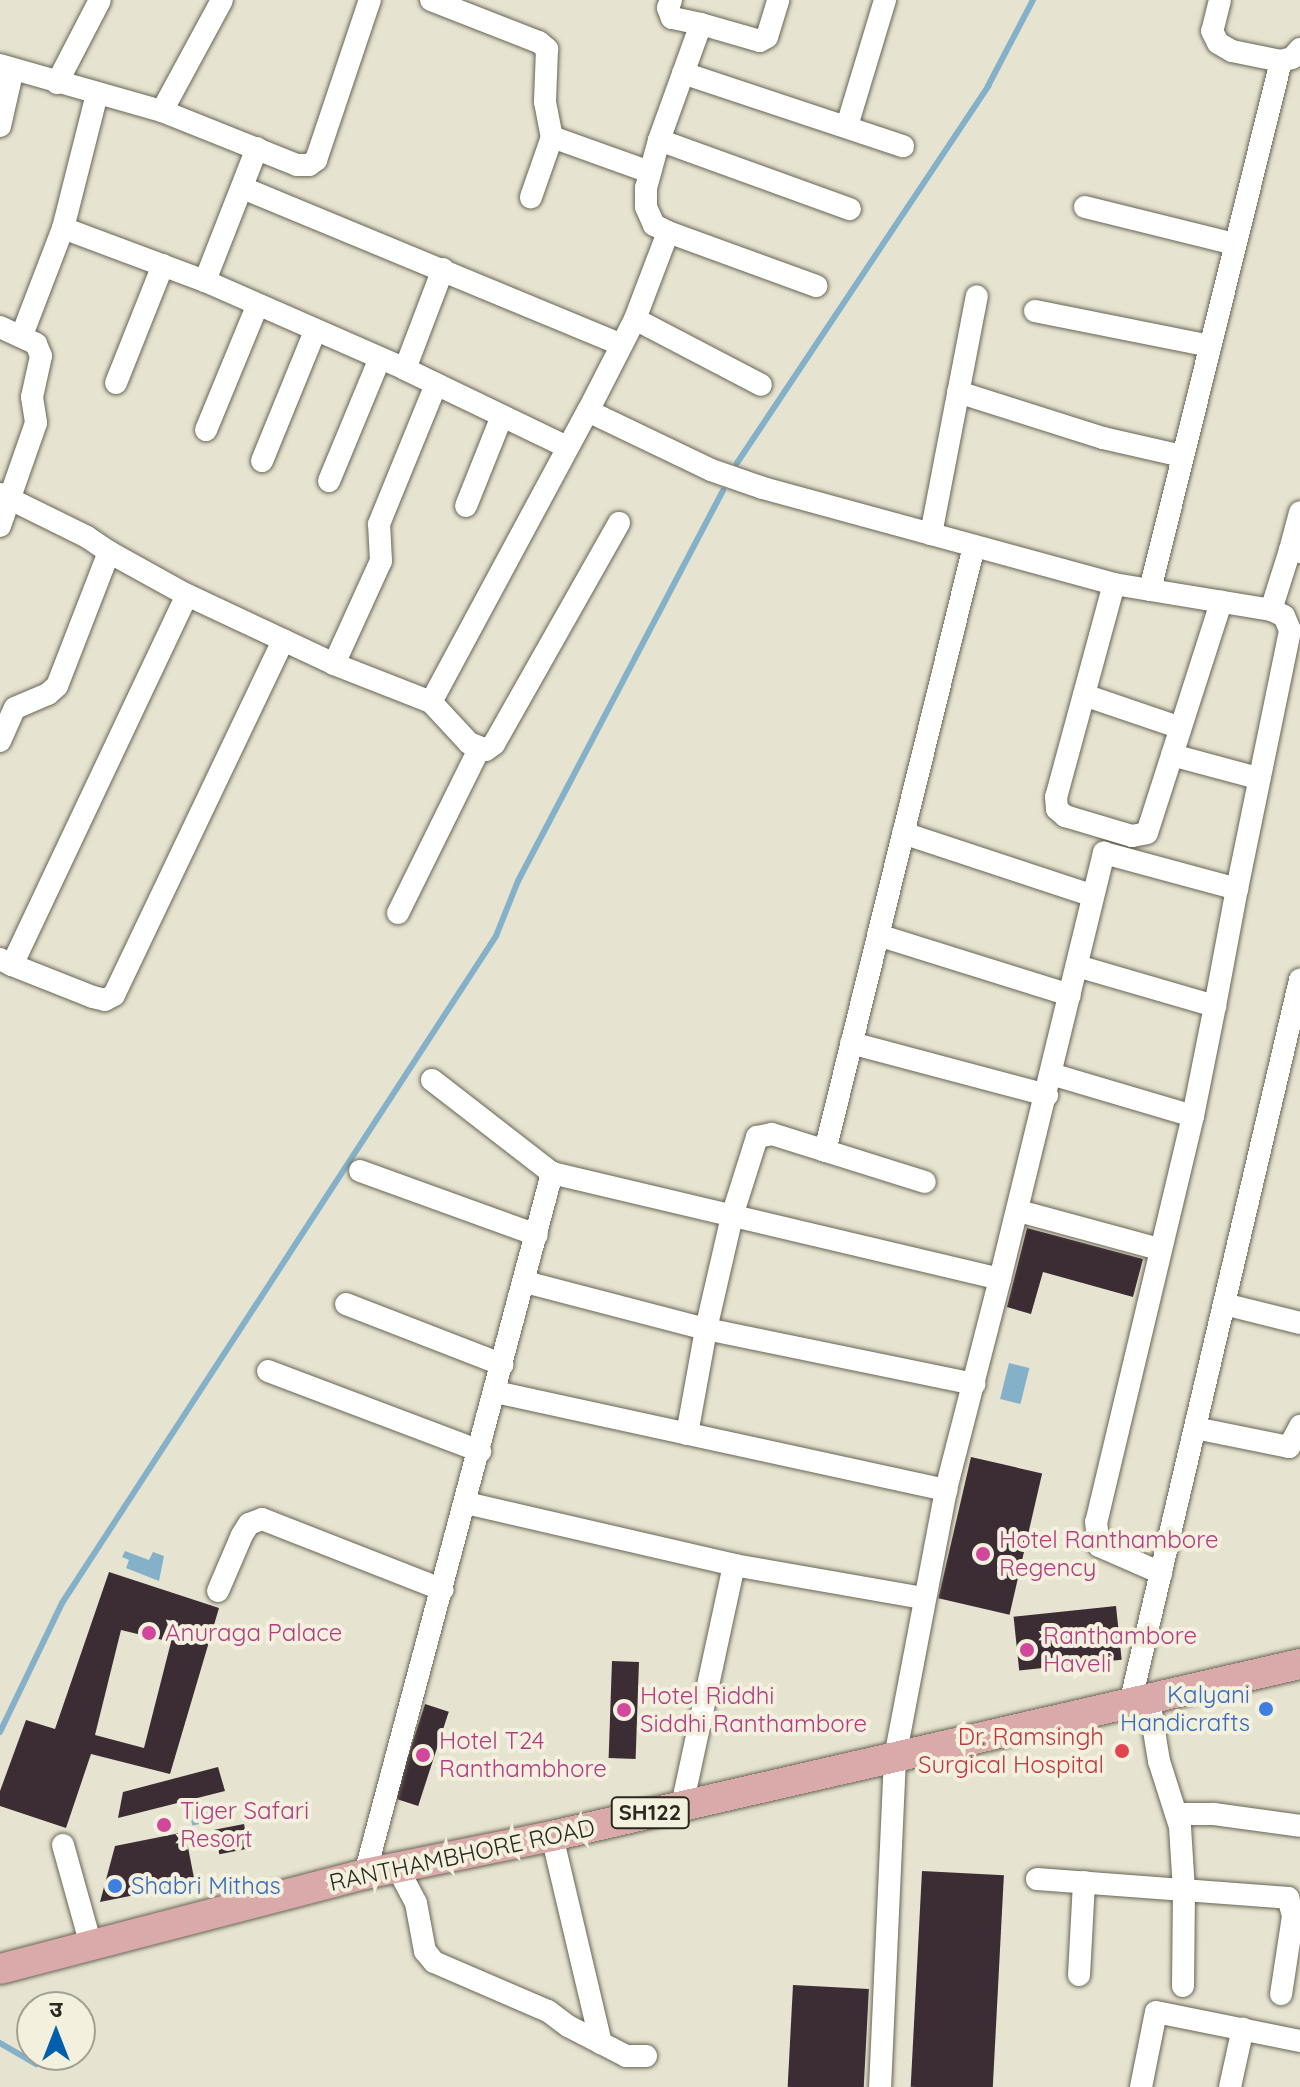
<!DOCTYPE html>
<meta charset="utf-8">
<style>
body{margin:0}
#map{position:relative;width:1300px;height:2087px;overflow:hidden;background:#e6e3d0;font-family:Quicksand,"Noto Sans Devanagari",sans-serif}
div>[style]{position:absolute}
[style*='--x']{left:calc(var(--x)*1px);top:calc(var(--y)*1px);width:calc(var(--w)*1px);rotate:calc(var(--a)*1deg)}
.water>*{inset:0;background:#84b1c9;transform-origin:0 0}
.stream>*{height:6px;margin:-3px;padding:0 3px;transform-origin:3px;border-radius:3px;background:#84b1c9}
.building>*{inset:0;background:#3c2d35;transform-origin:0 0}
.roads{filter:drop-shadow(0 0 2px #686555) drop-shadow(0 0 2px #686555)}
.minor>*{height:22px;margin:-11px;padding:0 11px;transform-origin:11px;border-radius:11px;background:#fff}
.major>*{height:30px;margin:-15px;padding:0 15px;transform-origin:15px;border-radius:15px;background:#daa9aa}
.dots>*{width:22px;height:22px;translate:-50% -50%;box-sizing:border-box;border:4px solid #f3f0dd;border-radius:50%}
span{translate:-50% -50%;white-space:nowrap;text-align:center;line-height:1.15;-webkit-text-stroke:8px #f3f0dd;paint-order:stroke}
.shield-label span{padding:2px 6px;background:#f3f0dd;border:2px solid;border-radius:6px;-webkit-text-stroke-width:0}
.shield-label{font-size:22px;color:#292821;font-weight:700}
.hotel-label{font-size:24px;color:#b23c85}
.left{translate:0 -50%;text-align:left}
.shop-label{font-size:24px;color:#366cbe}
.right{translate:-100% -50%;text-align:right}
.health-label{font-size:24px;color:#be3a42}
.street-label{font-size:24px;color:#292821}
.north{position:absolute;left:16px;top:1991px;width:80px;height:80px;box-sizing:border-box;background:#f3f0dd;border:2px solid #a2a092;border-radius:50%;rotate:0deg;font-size:22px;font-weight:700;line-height:32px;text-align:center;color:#292821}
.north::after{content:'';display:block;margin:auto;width:28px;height:36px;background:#0160ad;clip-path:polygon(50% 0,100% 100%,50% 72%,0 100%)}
</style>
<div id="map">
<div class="water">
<div style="left:1009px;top:1363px;width:21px;height:37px;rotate:14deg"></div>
<div style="clip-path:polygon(125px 1551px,149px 1560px,153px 1552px,164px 1556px,159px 1581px,126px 1568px,129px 1560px,122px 1557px)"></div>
<div style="left:214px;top:1806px;width:15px;height:25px;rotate:79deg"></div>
</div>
<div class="stream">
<div style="--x:737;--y:463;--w:453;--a:-56.3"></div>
<div style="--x:988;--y:86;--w:97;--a:-62.4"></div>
<div style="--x:0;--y:1732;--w:143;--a:-64.3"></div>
<div style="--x:62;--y:1603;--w:796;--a:-56.95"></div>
<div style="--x:496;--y:936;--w:59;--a:-68.2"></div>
<div style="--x:518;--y:881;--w:441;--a:-62.3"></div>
<div style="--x:0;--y:2043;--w:42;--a:30.3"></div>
</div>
<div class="building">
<div style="clip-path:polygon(1027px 1228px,1143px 1259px,1133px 1297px,1043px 1272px,1031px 1314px,1007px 1307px)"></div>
<div style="left:971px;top:1457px;width:73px;height:145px;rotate:13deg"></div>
<div style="clip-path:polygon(evenodd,109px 1572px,219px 1608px,170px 1774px,91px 1754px,66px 1828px,0 1806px,0 1791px,26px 1720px,55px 1729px,109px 1572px,121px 1630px,171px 1642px,144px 1748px,95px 1735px,121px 1630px)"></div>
<div style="left:1116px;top:1606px;width:54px;height:103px;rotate:84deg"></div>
<div style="left:612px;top:1661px;width:27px;height:97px;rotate:2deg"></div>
<div style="left:425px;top:1704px;width:25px;height:99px;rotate:18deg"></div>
<div style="clip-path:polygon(218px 1767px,225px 1791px,118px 1818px,123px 1792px)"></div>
<div style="left:244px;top:1824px;width:25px;height:30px;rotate:79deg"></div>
<div style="clip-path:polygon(185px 1832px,195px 1883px,100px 1902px,115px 1846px)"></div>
<div style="left:922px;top:1871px;width:82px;height:216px;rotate:3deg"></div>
<div style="left:793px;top:1985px;width:76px;height:102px;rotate:3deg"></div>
</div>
<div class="roads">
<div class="minor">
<div style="--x:431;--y:0;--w:116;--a:21.3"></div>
<div style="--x:539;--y:42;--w:11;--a:41"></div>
<div style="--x:547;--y:49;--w:53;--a:92.2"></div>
<div style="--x:545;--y:102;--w:36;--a:79"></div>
<div style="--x:552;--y:137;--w:64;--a:109.3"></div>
<div style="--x:1220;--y:0;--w:32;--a:104"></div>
<div style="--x:1212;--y:31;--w:13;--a:63"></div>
<div style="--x:1218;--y:43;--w:16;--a:30"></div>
<div style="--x:1232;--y:51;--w:50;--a:11.5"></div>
<div style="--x:1281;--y:61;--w:11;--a:-15"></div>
<div style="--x:1292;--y:58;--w:12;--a:-48"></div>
<div style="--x:701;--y:24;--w:61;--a:16.1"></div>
<div style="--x:760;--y:41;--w:8;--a:-30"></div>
<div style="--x:767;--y:37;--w:39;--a:-73"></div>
<div style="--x:0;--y:65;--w:168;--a:15.9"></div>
<div style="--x:162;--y:111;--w:145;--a:21.8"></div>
<div style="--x:297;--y:165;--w:12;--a:0"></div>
<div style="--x:309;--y:165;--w:9;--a:-36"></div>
<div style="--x:316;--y:160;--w:169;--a:-71.4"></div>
<div style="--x:683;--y:73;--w:232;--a:18.4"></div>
<div style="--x:57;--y:83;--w:93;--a:-62.6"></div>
<div style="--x:97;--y:94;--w:138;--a:104.2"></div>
<div style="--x:63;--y:228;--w:152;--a:20.5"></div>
<div style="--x:162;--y:111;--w:126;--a:-61.6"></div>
<div style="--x:0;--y:126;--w:58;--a:-77.2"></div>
<div style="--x:847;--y:126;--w:132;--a:-73.2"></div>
<div style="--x:552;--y:137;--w:104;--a:19.7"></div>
<div style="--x:659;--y:140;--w:203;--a:19.9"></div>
<div style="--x:257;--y:148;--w:143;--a:111.4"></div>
<div style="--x:205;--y:281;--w:219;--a:23.7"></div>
<div style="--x:405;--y:369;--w:180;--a:25.7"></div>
<div style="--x:243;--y:188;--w:408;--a:22.5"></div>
<div style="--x:1085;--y:207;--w:154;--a:13.9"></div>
<div style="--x:668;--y:232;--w:158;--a:20"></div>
<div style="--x:1035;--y:311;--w:178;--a:11.3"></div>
<div style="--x:635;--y:319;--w:142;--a:27.6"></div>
<div style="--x:0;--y:327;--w:40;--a:25"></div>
<div style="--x:36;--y:344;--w:13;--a:67"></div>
<div style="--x:41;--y:356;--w:42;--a:102.4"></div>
<div style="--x:32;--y:397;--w:26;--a:81"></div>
<div style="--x:36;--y:423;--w:109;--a:109.3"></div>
<div style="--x:22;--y:335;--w:115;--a:-69"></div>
<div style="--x:405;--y:369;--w:107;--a:-69.2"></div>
<div style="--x:116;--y:383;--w:127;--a:-68.3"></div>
<div style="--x:958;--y:392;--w:152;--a:17.6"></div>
<div style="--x:1103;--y:438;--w:81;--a:12.8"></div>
<div style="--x:588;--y:411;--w:103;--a:-62.9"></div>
<div style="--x:635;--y:319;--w:93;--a:-69.2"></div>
<div style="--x:668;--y:232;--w:16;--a:-153"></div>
<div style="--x:654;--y:225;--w:20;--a:-114"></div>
<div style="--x:646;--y:207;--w:19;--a:-90"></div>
<div style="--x:646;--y:188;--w:50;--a:-74.8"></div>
<div style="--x:659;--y:140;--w:123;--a:-70.1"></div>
<div style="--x:701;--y:24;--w:30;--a:-168"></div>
<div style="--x:672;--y:18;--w:11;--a:-112"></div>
<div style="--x:668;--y:8;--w:9;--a:-69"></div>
<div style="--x:206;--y:430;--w:134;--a:-67.6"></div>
<div style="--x:262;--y:461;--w:140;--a:-67.8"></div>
<div style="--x:329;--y:481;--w:133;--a:-67.5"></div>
<div style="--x:0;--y:494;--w:97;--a:26.3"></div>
<div style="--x:87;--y:537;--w:27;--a:34"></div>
<div style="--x:466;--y:506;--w:97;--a:-68.2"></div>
<div style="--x:931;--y:534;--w:242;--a:-79.1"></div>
<div style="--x:1290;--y:550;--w:39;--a:-75"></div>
<div style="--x:1114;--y:584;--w:221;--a:105.2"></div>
<div style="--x:1056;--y:797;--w:12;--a:85"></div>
<div style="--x:1057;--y:809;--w:11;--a:41"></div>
<div style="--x:1065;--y:816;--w:70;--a:16.6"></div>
<div style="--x:1132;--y:836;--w:15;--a:-11"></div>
<div style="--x:1147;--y:833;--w:243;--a:-72.2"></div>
<div style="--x:1150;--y:590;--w:545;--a:-76.09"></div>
<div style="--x:334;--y:664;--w:113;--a:-65.5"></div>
<div style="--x:381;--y:561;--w:37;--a:-93"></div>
<div style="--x:379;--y:524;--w:151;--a:-67.8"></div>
<div style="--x:1084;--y:695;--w:102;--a:18.8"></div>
<div style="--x:431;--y:702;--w:56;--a:47.2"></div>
<div style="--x:469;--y:743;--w:18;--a:22"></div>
<div style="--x:486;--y:750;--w:10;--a:-37"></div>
<div style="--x:494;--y:744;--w:254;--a:-60.5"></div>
<div style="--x:0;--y:741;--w:36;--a:-66"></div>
<div style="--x:15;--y:708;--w:36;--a:-23"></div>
<div style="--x:48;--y:694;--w:12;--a:-42"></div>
<div style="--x:57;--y:686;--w:144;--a:-68.8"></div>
<div style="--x:109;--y:552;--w:89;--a:28.9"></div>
<div style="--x:1172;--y:755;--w:89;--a:15"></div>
<div style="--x:903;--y:833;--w:200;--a:18.3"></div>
<div style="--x:398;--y:913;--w:183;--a:-63.7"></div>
<div style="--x:878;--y:935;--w:201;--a:17.4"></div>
<div style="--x:0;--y:959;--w:13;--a:27"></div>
<div style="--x:12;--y:965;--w:409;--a:-64.7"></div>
<div style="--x:187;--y:595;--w:162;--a:25.1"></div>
<div style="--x:334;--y:664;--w:104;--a:21.4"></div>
<div style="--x:431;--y:702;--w:331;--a:-61.7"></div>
<div style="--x:588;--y:411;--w:136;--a:25.6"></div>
<div style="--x:711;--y:470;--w:55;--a:19.1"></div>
<div style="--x:763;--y:488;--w:364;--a:15.3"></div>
<div style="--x:1114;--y:584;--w:159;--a:9.4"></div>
<div style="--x:1271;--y:610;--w:63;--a:-72.4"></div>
<div style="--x:1290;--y:550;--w:10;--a:11"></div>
<div style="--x:12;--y:965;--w:87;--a:21.6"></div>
<div style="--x:93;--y:997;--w:12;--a:14"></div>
<div style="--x:105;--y:1000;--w:10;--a:-29"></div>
<div style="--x:114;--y:995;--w:393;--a:-64.5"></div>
<div style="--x:1077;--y:966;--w:144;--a:16.2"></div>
<div style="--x:1215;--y:1006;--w:112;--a:101.3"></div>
<div style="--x:1193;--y:1116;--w:417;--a:103.4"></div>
<div style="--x:1096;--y:1522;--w:24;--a:83"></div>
<div style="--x:1099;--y:1546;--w:68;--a:23.5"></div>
<div style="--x:1215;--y:1006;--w:119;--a:-79.4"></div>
<div style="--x:851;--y:1043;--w:203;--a:14.9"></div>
<div style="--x:1051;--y:1074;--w:148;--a:16.5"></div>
<div style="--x:432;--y:1080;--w:152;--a:37.8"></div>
<div style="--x:825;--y:1151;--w:623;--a:-76.16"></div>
<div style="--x:360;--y:1171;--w:188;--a:19.9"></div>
<div style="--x:1019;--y:1211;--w:145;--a:15.2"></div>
<div style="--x:1000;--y:1279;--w:439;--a:-76.3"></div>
<div style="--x:1104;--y:853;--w:138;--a:15.1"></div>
<div style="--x:1237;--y:889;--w:264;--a:-78.4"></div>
<div style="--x:1290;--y:630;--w:15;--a:-113"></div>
<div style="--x:1284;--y:616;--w:14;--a:-155"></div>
<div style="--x:525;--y:1282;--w:187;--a:14.6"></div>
<div style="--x:706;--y:1329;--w:274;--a:11.6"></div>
<div style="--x:346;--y:1304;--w:168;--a:21.2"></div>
<div style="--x:1224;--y:1304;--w:78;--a:14"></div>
<div style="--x:268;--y:1371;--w:227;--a:20.7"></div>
<div style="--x:496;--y:1392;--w:461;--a:12.3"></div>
<div style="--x:1195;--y:1428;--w:96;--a:11.4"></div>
<div style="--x:1289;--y:1447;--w:24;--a:-62"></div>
<div style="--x:687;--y:1434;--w:107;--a:-79.7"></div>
<div style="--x:706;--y:1329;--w:116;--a:-77"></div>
<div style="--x:732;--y:1216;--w:83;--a:-72.4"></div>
<div style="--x:757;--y:1137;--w:15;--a:-11"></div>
<div style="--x:772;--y:1134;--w:160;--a:17.4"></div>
<div style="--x:466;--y:1503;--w:275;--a:13"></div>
<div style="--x:734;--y:1565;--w:247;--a:102.2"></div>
<div style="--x:734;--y:1565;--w:193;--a:9.9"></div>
<div style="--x:218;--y:1591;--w:61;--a:-66.8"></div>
<div style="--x:242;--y:1535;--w:13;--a:-58"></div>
<div style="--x:249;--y:1524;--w:14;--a:-21"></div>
<div style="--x:262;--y:1519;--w:194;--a:21.4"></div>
<div style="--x:1149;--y:1700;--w:62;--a:80.7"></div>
<div style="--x:1159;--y:1761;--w:69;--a:72.3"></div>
<div style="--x:1180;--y:1827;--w:64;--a:86.4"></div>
<div style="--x:1184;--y:1891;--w:95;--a:90.6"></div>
<div style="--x:1130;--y:1704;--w:744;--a:-76.79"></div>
<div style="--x:1176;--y:1814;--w:38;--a:0"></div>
<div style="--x:1214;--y:1814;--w:87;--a:7.9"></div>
<div style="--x:552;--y:1836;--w:213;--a:76.7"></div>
<div style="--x:63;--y:1845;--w:104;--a:74.4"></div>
<div style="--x:398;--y:1869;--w:38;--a:62"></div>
<div style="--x:416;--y:1903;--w:49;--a:79.4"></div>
<div style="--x:425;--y:1951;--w:14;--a:51"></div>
<div style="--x:434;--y:1962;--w:124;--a:23.3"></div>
<div style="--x:548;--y:2011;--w:25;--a:37"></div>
<div style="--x:568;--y:2026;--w:65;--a:27.3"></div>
<div style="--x:626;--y:2056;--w:20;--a:0"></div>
<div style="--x:365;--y:1874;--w:726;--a:-75.06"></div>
<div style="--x:552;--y:1173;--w:460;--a:13.3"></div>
<div style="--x:1000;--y:1279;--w:218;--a:104.4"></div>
<div style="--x:946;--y:1490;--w:273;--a:100.8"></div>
<div style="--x:895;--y:1758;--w:329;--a:92.6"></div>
<div style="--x:1037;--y:1879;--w:252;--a:4.3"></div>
<div style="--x:1288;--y:1898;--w:19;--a:74"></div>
<div style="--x:1293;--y:1916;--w:79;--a:98.7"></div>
<div style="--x:1079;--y:1975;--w:93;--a:-86.9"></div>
<div style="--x:1141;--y:2087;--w:76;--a:-78.7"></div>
<div style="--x:1156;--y:2012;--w:147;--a:11.4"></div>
<div style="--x:1230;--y:2087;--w:60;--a:-77.6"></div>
</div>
<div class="major">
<div style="--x:0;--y:1969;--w:377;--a:-14.6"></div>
<div style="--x:365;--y:1874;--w:191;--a:-11.5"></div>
<div style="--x:552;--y:1836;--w:768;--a:-12.95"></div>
</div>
</div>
<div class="dots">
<div style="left:983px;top:1554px;background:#d1479c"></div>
<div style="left:149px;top:1633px;background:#d1479c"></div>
<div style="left:1027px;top:1650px;background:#d1479c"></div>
<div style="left:1266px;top:1709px;background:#3f7fe0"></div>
<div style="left:624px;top:1710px;background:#d1479c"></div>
<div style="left:1122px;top:1751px;background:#e0444e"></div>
<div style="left:423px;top:1755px;background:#d1479c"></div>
<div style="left:164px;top:1825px;background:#d1479c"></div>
<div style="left:115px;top:1886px;background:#3f7fe0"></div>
</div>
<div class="shield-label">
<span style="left:650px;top:1813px">SH122</span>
</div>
<div class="hotel-label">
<span class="left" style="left:999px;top:1554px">Hotel Ranthambore<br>Regency</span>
<span class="left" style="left:165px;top:1633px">Anuraga Palace</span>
<span class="left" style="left:1043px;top:1650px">Ranthambore<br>Haveli</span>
<span class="left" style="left:640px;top:1710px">Hotel Riddhi<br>Siddhi Ranthambore</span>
<span class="left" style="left:439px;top:1755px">Hotel T24<br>Ranthambhore</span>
<span class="left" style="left:180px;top:1825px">Tiger Safari<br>Resort</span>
</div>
<div class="shop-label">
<span class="right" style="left:1250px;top:1709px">Kalyani<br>Handicrafts</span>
<span class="left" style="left:131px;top:1886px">Shabri Mithas</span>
</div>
<div class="health-label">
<span class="right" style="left:1104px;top:1751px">Dr. Ramsingh<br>Surgical Hospital</span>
</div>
<div class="street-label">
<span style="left:462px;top:1855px;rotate:-12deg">RANTHAMBHORE ROAD</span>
</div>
<div class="north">उ</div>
</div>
